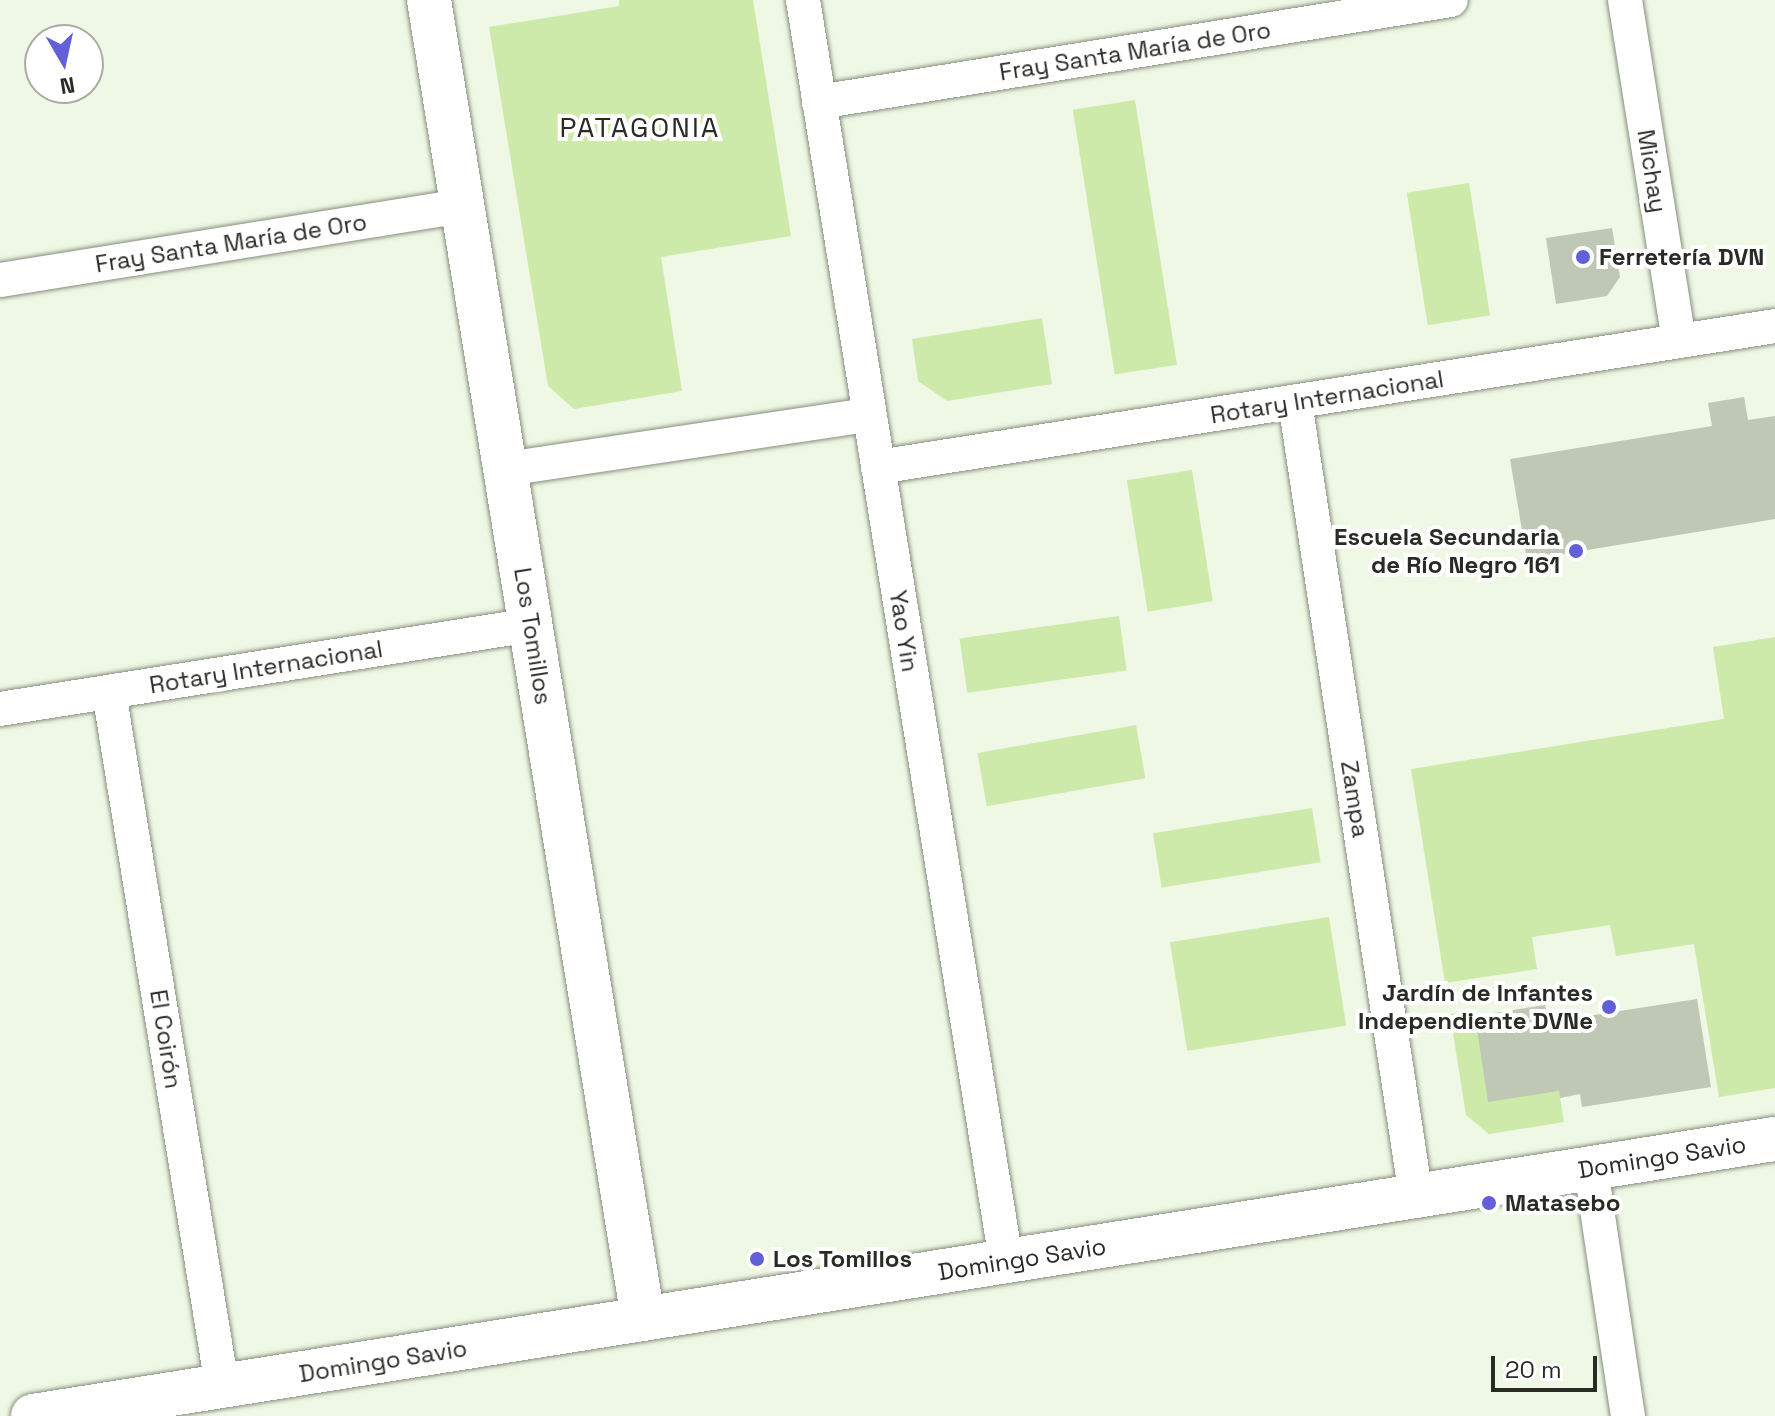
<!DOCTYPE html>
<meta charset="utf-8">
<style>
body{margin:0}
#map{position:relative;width:1775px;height:1416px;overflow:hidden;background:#eff7e5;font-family:"Space Grotesk",sans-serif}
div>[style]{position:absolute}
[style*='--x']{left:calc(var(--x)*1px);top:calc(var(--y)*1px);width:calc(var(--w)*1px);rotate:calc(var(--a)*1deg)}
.green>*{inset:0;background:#ceeaaa;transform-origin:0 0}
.building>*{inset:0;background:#bfc7b5}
.roads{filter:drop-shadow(0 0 2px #868e7d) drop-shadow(0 0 2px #868e7d)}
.street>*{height:34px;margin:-17px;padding:0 17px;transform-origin:17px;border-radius:17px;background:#fff}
.secondary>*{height:44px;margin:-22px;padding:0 22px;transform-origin:22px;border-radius:22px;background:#fff}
.dots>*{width:22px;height:22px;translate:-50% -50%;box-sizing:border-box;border:4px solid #fff;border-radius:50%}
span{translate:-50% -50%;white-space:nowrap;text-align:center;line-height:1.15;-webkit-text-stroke:8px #fff;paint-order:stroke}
.street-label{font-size:24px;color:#292c25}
.poi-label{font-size:24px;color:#292c25;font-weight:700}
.left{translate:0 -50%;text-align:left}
.right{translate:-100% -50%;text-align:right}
.quarter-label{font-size:28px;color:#292c25;letter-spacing:2px}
.north{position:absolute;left:24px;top:24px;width:80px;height:80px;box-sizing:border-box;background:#fff;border:2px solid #a9aba8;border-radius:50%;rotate:171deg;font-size:22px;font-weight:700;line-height:32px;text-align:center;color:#292c25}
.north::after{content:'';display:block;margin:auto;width:28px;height:36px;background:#6260d9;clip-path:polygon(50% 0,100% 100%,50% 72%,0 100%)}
.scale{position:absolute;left:1491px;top:1356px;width:106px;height:36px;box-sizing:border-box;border:4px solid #292c25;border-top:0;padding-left:10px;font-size:24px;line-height:28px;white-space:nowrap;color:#292c25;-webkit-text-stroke:6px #fff;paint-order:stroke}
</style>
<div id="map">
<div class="green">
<div style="clip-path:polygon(619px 0,753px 0,791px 236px,661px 257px,682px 391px,574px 409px,548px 386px,489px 27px,619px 6px)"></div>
<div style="left:1135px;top:100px;width:268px;height:63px;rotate:81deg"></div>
<div style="left:1469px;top:183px;width:134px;height:63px;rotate:81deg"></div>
<div style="clip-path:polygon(1042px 318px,1052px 384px,947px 401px,918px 381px,912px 339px)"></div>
<div style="left:1192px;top:470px;width:133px;height:66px;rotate:81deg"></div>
<div style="left:1119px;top:616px;width:55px;height:161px;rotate:82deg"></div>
<div style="clip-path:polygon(1775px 637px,1775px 1088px,1719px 1097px,1694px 944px,1616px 956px,1610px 925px,1532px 937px,1537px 969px,1445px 983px,1411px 769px,1724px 719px,1713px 647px)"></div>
<div style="left:1136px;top:725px;width:54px;height:161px;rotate:80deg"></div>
<div style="left:1312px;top:808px;width:55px;height:161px;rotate:81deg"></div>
<div style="left:1329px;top:917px;width:110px;height:161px;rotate:81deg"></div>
<div style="clip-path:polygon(1475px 1011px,1489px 1101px,1559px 1091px,1564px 1122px,1489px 1134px,1466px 1115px,1450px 1014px)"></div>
</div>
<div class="building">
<div style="clip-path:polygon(1612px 228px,1620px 277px,1607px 296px,1556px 304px,1546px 238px)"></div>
<div style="clip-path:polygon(1744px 397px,1748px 420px,1775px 416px,1775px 519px,1527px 560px,1510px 459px,1712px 426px,1708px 403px)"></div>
<div style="clip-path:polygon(1697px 999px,1711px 1087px,1582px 1107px,1580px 1094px,1560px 1098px,1559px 1091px,1488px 1102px,1475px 1016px,1545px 1005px,1547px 1014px,1566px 1011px,1568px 1019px)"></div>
</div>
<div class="roads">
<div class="street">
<div style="--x:803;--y:0;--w:1277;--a:80.85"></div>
<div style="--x:1625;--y:0;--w:345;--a:81"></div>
<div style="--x:819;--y:102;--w:640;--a:-9.17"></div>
<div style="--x:0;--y:280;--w:469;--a:-9.1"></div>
<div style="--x:1295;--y:402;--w:803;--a:81.34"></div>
<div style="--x:878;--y:467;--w:908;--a:-8.93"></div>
<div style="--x:506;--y:469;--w:367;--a:-8.5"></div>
<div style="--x:109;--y:692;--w:703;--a:80.75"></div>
<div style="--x:0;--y:709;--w:538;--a:-8.99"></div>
<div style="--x:1591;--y:1169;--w:250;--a:81.5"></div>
</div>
<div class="secondary">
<div style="--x:429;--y:0;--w:1336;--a:80.78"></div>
<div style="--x:33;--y:1416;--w:1764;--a:-9.04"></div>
</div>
</div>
<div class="dots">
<div style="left:1583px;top:257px;background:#6260d9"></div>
<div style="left:1576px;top:551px;background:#6260d9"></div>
<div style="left:1609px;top:1007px;background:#6260d9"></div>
<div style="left:1489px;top:1203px;background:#6260d9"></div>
<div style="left:757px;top:1259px;background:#6260d9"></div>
</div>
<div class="street-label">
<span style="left:1135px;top:51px;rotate:-9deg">Fray Santa María de Oro</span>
<span style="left:1652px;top:171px;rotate:81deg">Michay</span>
<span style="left:231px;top:243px;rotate:-9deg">Fray Santa María de Oro</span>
<span style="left:1327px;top:397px;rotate:-9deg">Rotary Internacional</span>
<span style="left:904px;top:631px;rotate:81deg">Yao Yin</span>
<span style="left:533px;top:636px;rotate:81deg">Los Tomillos</span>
<span style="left:266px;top:667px;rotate:-9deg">Rotary Internacional</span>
<span style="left:1355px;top:799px;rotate:81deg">Zampa</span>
<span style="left:166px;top:1039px;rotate:81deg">El Coirón</span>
<span style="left:1662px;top:1157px;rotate:-9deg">Domingo Savio</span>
<span style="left:1022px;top:1259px;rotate:-9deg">Domingo Savio</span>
<span style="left:383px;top:1361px;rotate:-9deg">Domingo Savio</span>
</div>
<div class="poi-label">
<span class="left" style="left:1599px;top:257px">Ferretería DVN</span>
<span class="right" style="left:1560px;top:551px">Escuela Secundaria<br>de Río Negro 161</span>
<span class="right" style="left:1593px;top:1007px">Jardín de Infantes<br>Independiente DVNe</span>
<span class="left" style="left:1505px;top:1203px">Matasebo</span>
<span class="left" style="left:773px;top:1259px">Los Tomillos</span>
</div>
<div class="quarter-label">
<span style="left:640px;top:127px">PATAGONIA</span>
</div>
<div class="north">N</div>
<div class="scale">20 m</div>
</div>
